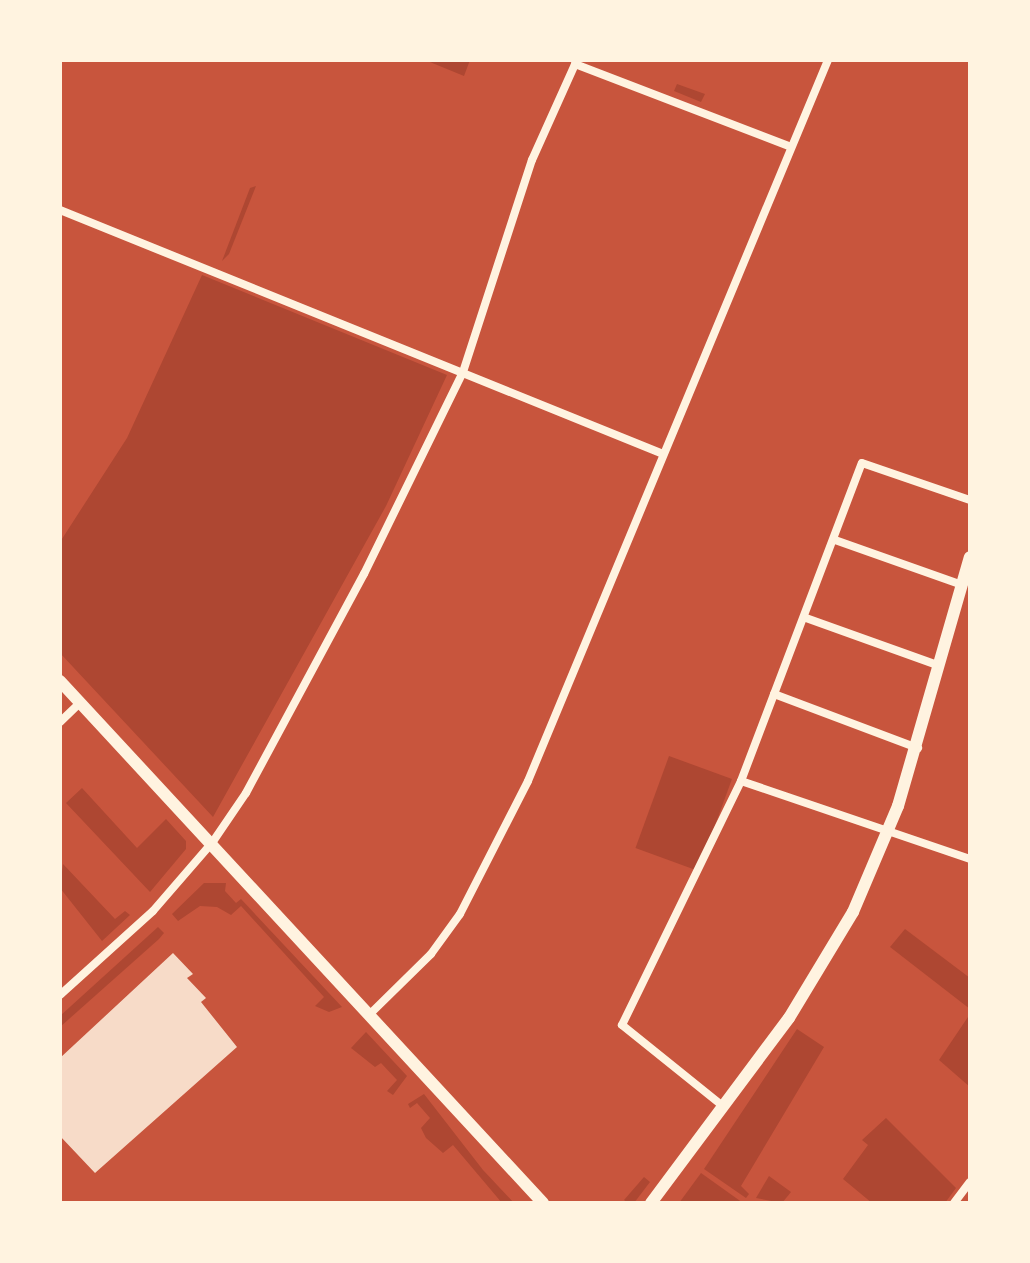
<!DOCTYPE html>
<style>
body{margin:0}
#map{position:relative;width:1030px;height:1263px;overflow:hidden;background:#c8553d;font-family:"Public Sans",sans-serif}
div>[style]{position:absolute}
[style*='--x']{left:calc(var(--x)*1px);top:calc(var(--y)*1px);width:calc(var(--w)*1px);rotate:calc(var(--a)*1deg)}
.green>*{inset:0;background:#ae4732;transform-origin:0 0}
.building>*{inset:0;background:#f7dbc8}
.minor>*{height:8px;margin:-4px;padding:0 4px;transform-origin:4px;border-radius:4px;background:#fff3e0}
.tertiary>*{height:12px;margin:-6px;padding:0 6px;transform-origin:6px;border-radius:6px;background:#fff3e0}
span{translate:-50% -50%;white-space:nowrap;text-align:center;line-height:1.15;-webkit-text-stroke:8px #fff3e0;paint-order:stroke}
.frame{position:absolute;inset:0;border:62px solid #fff3e0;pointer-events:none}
</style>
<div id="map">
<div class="green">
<div style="clip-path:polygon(425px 60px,470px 60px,464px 76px)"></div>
<div style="clip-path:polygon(677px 84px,705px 94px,701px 102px,674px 91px)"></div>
<div style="clip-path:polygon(256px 186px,229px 254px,222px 261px,250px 188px)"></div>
<div style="clip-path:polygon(202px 275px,447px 375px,386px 506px,213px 817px,60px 653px,60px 542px,127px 438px)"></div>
<div style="left:669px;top:756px;width:67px;height:98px;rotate:20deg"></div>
<div style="clip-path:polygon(82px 788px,137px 848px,166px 819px,186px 841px,186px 849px,150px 892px,66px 803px)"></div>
<div style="clip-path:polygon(63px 864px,115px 919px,125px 911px,130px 915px,102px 941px,60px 888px)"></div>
<div style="clip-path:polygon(204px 883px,226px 883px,225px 891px,236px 903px,241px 899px,342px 1007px,329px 1012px,315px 1006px,324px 997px,241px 906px,231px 915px,217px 907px,200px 906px,178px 921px,172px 914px)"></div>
<div style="clip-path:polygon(158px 927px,164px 933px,159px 939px,60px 1027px,60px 1016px)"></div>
<div style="clip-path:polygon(905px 929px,970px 978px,970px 1009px,890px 947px)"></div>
<div style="clip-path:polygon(970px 1014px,970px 1087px,939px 1060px)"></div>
<div style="clip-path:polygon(797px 1029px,824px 1047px,741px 1186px,749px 1194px,746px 1198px,704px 1169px)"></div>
<div style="clip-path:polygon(366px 1032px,407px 1076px,393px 1095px,387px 1091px,397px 1080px,381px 1063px,375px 1067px,351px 1048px)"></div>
<div style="clip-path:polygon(424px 1094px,483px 1170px,514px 1203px,502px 1203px,453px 1145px,443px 1153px,426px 1138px,421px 1128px,430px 1118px,417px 1103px,410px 1108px,408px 1104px)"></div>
<div style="clip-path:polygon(886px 1118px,956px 1188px,945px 1203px,872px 1203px,843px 1179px,868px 1145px,862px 1140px)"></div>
<div style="clip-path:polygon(701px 1173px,743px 1203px,679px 1203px)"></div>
<div style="clip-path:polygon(769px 1176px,791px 1192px,782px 1203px,756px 1198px)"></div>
<div style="clip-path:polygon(644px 1177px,650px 1182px,634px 1203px,628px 1203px,624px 1200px)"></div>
</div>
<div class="building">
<div style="clip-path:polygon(173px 953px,193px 974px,187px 978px,206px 998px,201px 1002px,237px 1047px,95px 1173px,60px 1136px,60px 1058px)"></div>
</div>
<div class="minor">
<div style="--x:575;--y:64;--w:231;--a:21"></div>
<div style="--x:60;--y:210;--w:650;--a:22.03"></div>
<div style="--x:835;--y:540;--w:135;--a:19.5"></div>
<div style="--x:806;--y:618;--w:142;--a:19.7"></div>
<div style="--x:774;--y:694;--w:154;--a:20.6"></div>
<div style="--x:60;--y:722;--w:28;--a:-44"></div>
<div style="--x:741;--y:781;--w:242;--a:18.8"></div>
<div style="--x:60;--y:995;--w:125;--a:-42.1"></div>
<div style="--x:153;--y:911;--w:90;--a:-49.1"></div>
<div style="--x:212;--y:843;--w:60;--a:-55.8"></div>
<div style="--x:246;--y:793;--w:249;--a:-61.7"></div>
<div style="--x:364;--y:574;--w:225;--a:-63.9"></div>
<div style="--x:463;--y:372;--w:223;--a:-72"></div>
<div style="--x:532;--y:160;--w:110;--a:-65.8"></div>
<div style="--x:371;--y:1013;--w:84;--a:-44.5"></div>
<div style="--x:431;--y:954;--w:49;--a:-54.1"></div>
<div style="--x:460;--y:914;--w:149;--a:-62.9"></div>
<div style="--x:528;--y:781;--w:781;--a:-67.41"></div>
<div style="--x:724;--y:1107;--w:131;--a:-141.2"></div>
<div style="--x:622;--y:1025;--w:271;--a:-64"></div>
<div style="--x:741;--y:781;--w:340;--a:-69.2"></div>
<div style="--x:862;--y:463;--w:114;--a:18.9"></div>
<div style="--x:954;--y:1203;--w:26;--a:-53"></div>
</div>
<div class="tertiary">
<div style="--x:60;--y:681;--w:711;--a:47.22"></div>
<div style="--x:651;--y:1203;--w:231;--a:-53.3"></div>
<div style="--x:789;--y:1018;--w:124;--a:-58.9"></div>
<div style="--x:853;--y:912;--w:115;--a:-67"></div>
<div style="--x:898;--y:806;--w:259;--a:-73.9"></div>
</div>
<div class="frame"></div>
</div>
